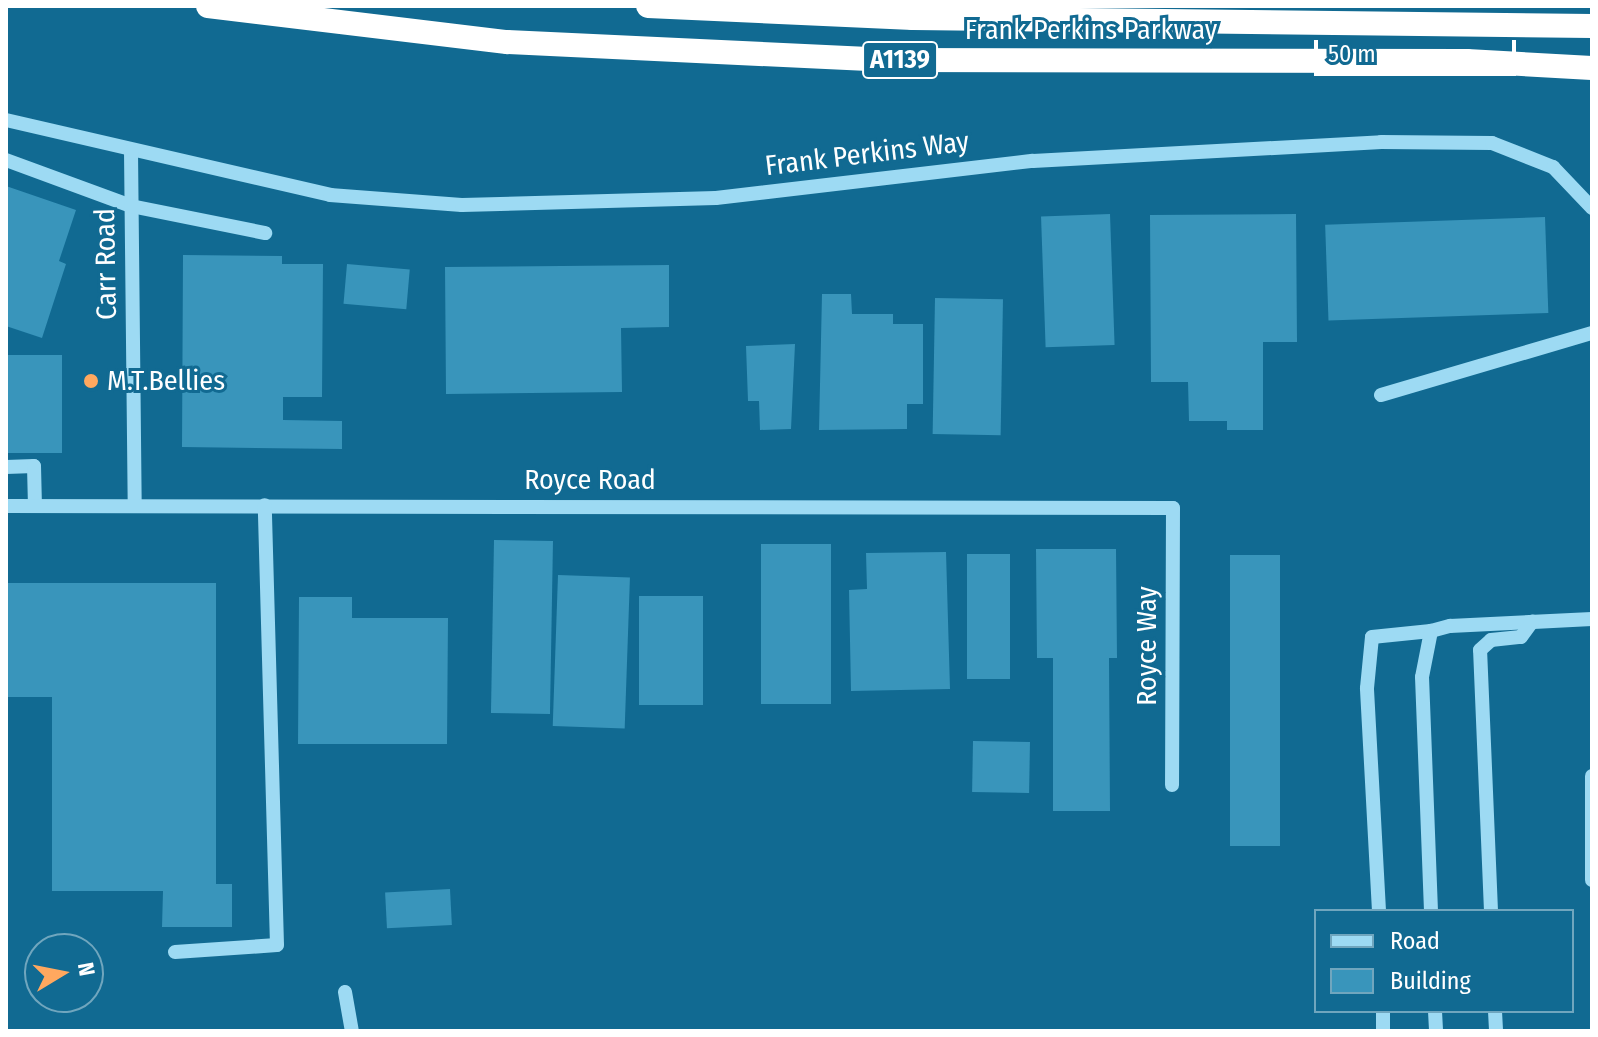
<!DOCTYPE html>
<style>
body{margin:0}
#map{position:relative;width:1598px;height:1037px;overflow:hidden;background:#116a92;font-family:"Fira Sans Condensed",sans-serif}
div>[style]{position:absolute}
[style*='--x']{left:calc(var(--x)*1px);top:calc(var(--y)*1px);width:calc(var(--w)*1px);rotate:calc(var(--a)*1deg)}
.building>*{inset:0;background:#3995bb;transform-origin:0 0}
.minor>*{height:14px;margin:-7px;padding:0 7px;transform-origin:7px;border-radius:7px;background:#9ddaf3}
.highway>*{height:24px;margin:-12px;padding:0 12px;transform-origin:12px;border-radius:12px;background:#fff}
.dots>*{width:22px;height:22px;translate:-50% -50%;box-sizing:border-box;border:4px solid #116a92;border-radius:50%}
span{translate:-50% -50%;white-space:nowrap;text-align:center;line-height:1.15;-webkit-text-stroke:6px #116a92;paint-order:stroke}
.shield-label span{padding:2px 6px;background:#116a92;border:2px solid;border-radius:6px;-webkit-text-stroke-width:0}
.shield-label{font-size:26px;color:#fff;font-weight:700}
.street-label{font-size:28px;color:#fff}
.poi-label{font-size:28px;color:#fff}
.left{translate:0 -50%;text-align:left}
.frame{position:absolute;inset:0;border:8px solid #fff;pointer-events:none}
.legend{position:absolute;left:1314px;top:909px;width:260px;height:104px;box-sizing:border-box;background:#116a92;border:2px solid #70a6be;margin:0;padding:10px 14px;list-style:none;font-size:24px;color:#fff}
.legend li{display:flex;align-items:center;gap:16px;height:40px}
.legend b{width:40px;border:2px solid #70a6be}
.north{position:absolute;left:24px;top:933px;width:80px;height:80px;box-sizing:border-box;background:#116a92;border:2px solid #70a6be;border-radius:50%;rotate:80deg;font-size:22px;font-weight:700;line-height:32px;text-align:center;color:#fff}
.north::after{content:'';display:block;margin:auto;width:28px;height:36px;background:#ffa85f;clip-path:polygon(50% 0,100% 100%,50% 72%,0 100%)}
.scale{position:absolute;left:1314px;top:40px;width:202px;height:36px;box-sizing:border-box;border:4px solid #fff;border-top:0;padding-left:10px;font-size:24px;line-height:28px;white-space:nowrap;color:#fff;-webkit-text-stroke:6px #116a92;paint-order:stroke}
</style>
<div id="map">
<div class="building">
<div style="clip-path:polygon(6px 186px,76px 210px,59px 261px,66px 264px,42px 338px,6px 326px)"></div>
<div style="left:1110px;top:214px;width:131px;height:69px;rotate:88deg"></div>
<div style="clip-path:polygon(1296px 214px,1297px 342px,1263px 342px,1263px 430px,1227px 430px,1227px 421px,1189px 421px,1188px 382px,1151px 382px,1150px 215px)"></div>
<div style="left:1545px;top:217px;width:96px;height:220px;rotate:88deg"></div>
<div style="clip-path:polygon(183px 255px,282px 256px,282px 264px,323px 264px,322px 397px,283px 397px,283px 420px,342px 421px,342px 449px,182px 447px)"></div>
<div style="left:347px;top:264px;width:63px;height:40px;rotate:5deg"></div>
<div style="clip-path:polygon(669px 265px,669px 327px,621px 328px,622px 392px,446px 394px,445px 267px)"></div>
<div style="clip-path:polygon(822px 294px,851px 294px,852px 314px,893px 314px,893px 324px,923px 324px,923px 404px,907px 404px,907px 429px,819px 430px)"></div>
<div style="left:935px;top:298px;width:68px;height:136px;rotate:1deg"></div>
<div style="clip-path:polygon(795px 344px,791px 429px,760px 430px,759px 401px,748px 401px,746px 346px)"></div>
<div style="left:6px;top:355px;width:56px;height:98px"></div>
<div style="left:494px;top:540px;width:59px;height:173px;rotate:1deg"></div>
<div style="left:761px;top:544px;width:70px;height:160px"></div>
<div style="clip-path:polygon(1036px 549px,1116px 549px,1117px 658px,1109px 658px,1110px 811px,1053px 811px,1053px 658px,1037px 658px)"></div>
<div style="clip-path:polygon(946px 552px,950px 689px,851px 691px,849px 590px,867px 589px,866px 553px)"></div>
<div style="left:967px;top:554px;width:43px;height:125px"></div>
<div style="left:1230px;top:555px;width:50px;height:291px"></div>
<div style="left:558px;top:575px;width:72px;height:151px;rotate:2deg"></div>
<div style="clip-path:polygon(6px 583px,216px 583px,216px 884px,232px 884px,232px 927px,162px 927px,163px 891px,52px 891px,52px 697px,6px 697px)"></div>
<div style="left:639px;top:596px;width:64px;height:109px"></div>
<div style="clip-path:polygon(299px 597px,352px 597px,352px 618px,448px 618px,447px 744px,298px 744px)"></div>
<div style="left:973px;top:741px;width:57px;height:51px;rotate:1deg"></div>
<div style="left:450px;top:889px;width:36px;height:65px;rotate:87deg"></div>
</div>
<div class="minor">
<div style="--x:6;--y:120;--w:333;--a:13"></div>
<div style="--x:330;--y:195;--w:132;--a:4.3"></div>
<div style="--x:462;--y:205;--w:254;--a:-1.6"></div>
<div style="--x:716;--y:198;--w:319;--a:-6.7"></div>
<div style="--x:1033;--y:161;--w:349;--a:-3.1"></div>
<div style="--x:1381;--y:142;--w:111;--a:0.5"></div>
<div style="--x:1492;--y:143;--w:66;--a:21.5"></div>
<div style="--x:1553;--y:167;--w:57;--a:46.4"></div>
<div style="--x:131;--y:151;--w:354;--a:89.4"></div>
<div style="--x:6;--y:160;--w:133;--a:20.2"></div>
<div style="--x:131;--y:206;--w:137;--a:11.4"></div>
<div style="--x:1381;--y:395;--w:220;--a:-16.4"></div>
<div style="--x:6;--y:467;--w:28;--a:-2"></div>
<div style="--x:34;--y:466;--w:40;--a:88.6"></div>
<div style="--x:6;--y:506;--w:1167;--a:0.1"></div>
<div style="--x:1173;--y:508;--w:277;--a:90.2"></div>
<div style="--x:1592;--y:776;--w:104;--a:90"></div>
<div style="--x:1379;--y:911;--w:223;--a:-93.1"></div>
<div style="--x:1367;--y:688;--w:51;--a:-84.4"></div>
<div style="--x:1372;--y:637;--w:59;--a:-5.8"></div>
<div style="--x:1431;--y:911;--w:234;--a:-92.2"></div>
<div style="--x:1422;--y:677;--w:47;--a:-78.9"></div>
<div style="--x:1431;--y:631;--w:20;--a:-15"></div>
<div style="--x:1450;--y:626;--w:142;--a:-2.8"></div>
<div style="--x:1491;--y:911;--w:261;--a:-92.4"></div>
<div style="--x:1480;--y:650;--w:15;--a:-42"></div>
<div style="--x:1491;--y:640;--w:30;--a:-6"></div>
<div style="--x:1521;--y:637;--w:19;--a:-54"></div>
<div style="--x:175;--y:952;--w:102;--a:-3.9"></div>
<div style="--x:277;--y:945;--w:440;--a:-91.6"></div>
<div style="--x:345;--y:992;--w:40;--a:80"></div>
<div style="--x:1383;--y:1011;--w:20;--a:90"></div>
<div style="--x:1435;--y:1011;--w:20;--a:87"></div>
<div style="--x:1495;--y:1011;--w:20;--a:87"></div>
</div>
<div class="highway">
<div style="--x:208;--y:6;--w:301;--a:6.9"></div>
<div style="--x:507;--y:42;--w:383;--a:2.7"></div>
<div style="--x:890;--y:60;--w:577;--a:0.1"></div>
<div style="--x:1467;--y:61;--w:125;--a:3.2"></div>
<div style="--x:648;--y:6;--w:265;--a:2.6"></div>
<div style="--x:913;--y:18;--w:679;--a:0.68"></div>
</div>
<div class="dots">
<div style="left:91px;top:381px;background:#ffa85f"></div>
</div>
<div class="shield-label">
<span style="left:900px;top:60px">A1139</span>
</div>
<div class="street-label">
<span style="left:1091px;top:30px">Frank Perkins Parkway</span>
<span style="left:867px;top:154px;rotate:-7deg">Frank Perkins Way</span>
<span style="left:106px;top:264px;rotate:-91deg">Carr Road</span>
<span style="left:590px;top:480px">Royce Road</span>
<span style="left:1147px;top:646px;rotate:-90deg">Royce Way</span>
</div>
<div class="poi-label">
<span class="left" style="left:107px;top:381px">M.T.Bellies</span>
</div>
<div class="frame"></div>
<ul class="legend">
<li><b style="height:10px;background:#9ddaf3"></b>Road</li>
<li><b style="height:22px;background:#3995bb"></b>Building</li>
</ul>
<div class="north">N</div>
<div class="scale">50 m</div>
</div>
